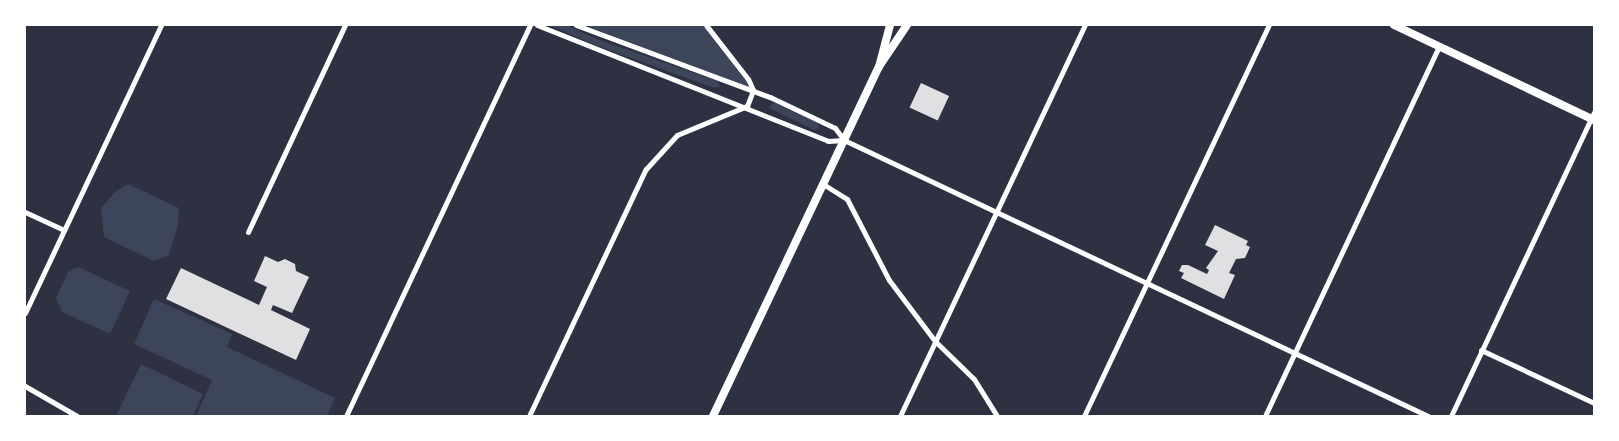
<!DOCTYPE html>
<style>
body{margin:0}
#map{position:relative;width:1619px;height:441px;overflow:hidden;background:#2d3142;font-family:"IBM Plex Serif",serif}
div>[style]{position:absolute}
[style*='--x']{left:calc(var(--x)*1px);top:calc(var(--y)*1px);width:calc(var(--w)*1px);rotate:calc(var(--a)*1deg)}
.green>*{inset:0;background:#3c4559}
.building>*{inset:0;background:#e0e0e3;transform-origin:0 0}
.minor>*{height:5px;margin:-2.5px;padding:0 2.5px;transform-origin:2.5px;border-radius:2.5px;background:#fff}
.secondary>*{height:8px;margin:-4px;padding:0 4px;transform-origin:4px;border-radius:4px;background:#fff}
span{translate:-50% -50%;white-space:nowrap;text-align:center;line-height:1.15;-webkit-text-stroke:5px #fff;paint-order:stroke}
.frame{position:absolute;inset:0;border:26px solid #fff;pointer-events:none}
</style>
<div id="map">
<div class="green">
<div style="clip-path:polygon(550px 25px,566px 25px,597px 39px,717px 81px,720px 86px,714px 88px,595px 45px)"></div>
<div style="clip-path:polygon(576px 25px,706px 25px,741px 69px,753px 90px)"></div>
<div style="clip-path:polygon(775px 103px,817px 123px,819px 128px,814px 130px,769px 108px,771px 104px)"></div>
<div style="clip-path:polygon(128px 184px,179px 208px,178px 225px,169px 255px,154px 261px,104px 237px,101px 208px,115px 192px)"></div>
<div style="clip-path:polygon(78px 267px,130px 291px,110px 334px,62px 312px,56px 298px,68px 272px)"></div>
<div style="clip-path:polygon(154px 299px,232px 334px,227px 347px,335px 398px,327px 416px,196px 416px,212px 380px,134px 344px)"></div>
<div style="clip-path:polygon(141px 364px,203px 394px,193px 416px,116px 416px)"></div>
</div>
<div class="building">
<div style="left:921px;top:83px;width:31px;height:27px;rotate:25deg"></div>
<div style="clip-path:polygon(1215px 225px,1248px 241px,1246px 245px,1250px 247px,1245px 258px,1236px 259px,1229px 273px,1235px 275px,1224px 299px,1181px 278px,1184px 273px,1179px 271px,1182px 265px,1188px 265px,1207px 274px,1209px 270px,1206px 268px,1218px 251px,1205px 245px)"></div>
<div style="clip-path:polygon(265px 256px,278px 262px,285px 259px,295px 264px,296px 271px,309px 277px,292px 313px,273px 305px,271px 310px,310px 329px,296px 360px,166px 299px,181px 268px,259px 305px,267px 287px,254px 281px)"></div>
</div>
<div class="minor">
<div style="--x:537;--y:25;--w:313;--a:21.7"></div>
<div style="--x:828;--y:141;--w:16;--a:-4"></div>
<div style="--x:844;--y:140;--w:646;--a:25.3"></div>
<div style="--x:576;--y:25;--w:207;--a:20.4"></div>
<div style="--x:770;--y:97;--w:72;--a:25.5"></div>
<div style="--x:835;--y:128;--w:15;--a:53"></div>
<div style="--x:823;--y:184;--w:28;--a:32"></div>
<div style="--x:847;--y:199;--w:91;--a:62.6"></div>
<div style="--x:889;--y:280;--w:76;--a:53"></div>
<div style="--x:935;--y:341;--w:54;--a:44.3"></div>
<div style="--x:974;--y:379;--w:44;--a:58.1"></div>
<div style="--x:25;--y:212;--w:43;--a:24.8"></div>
<div style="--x:248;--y:232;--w:229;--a:-64.9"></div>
<div style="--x:25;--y:313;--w:318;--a:-64.7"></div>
<div style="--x:1481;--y:350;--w:125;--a:25.1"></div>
<div style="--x:25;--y:386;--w:60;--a:30"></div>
<div style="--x:346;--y:416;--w:432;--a:-64.8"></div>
<div style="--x:529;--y:416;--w:273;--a:-64.7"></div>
<div style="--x:646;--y:169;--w:46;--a:-47.6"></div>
<div style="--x:677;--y:135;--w:76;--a:-22.5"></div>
<div style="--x:747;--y:106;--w:17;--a:-69"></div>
<div style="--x:753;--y:90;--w:12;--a:-114"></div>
<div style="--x:748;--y:79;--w:68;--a:-127.9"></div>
<div style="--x:900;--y:416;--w:433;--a:-64.7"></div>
<div style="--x:1084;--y:416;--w:433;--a:-64.7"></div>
<div style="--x:1265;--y:416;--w:408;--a:-64.8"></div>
<div style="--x:1451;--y:416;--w:336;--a:-64.8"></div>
</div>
<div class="secondary">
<div style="--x:1394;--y:25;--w:221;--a:25.4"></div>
<div style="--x:880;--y:65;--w:48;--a:-56"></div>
<div style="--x:713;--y:416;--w:386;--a:-64.6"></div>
<div style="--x:879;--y:67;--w:43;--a:-75.3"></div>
</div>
<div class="frame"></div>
</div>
